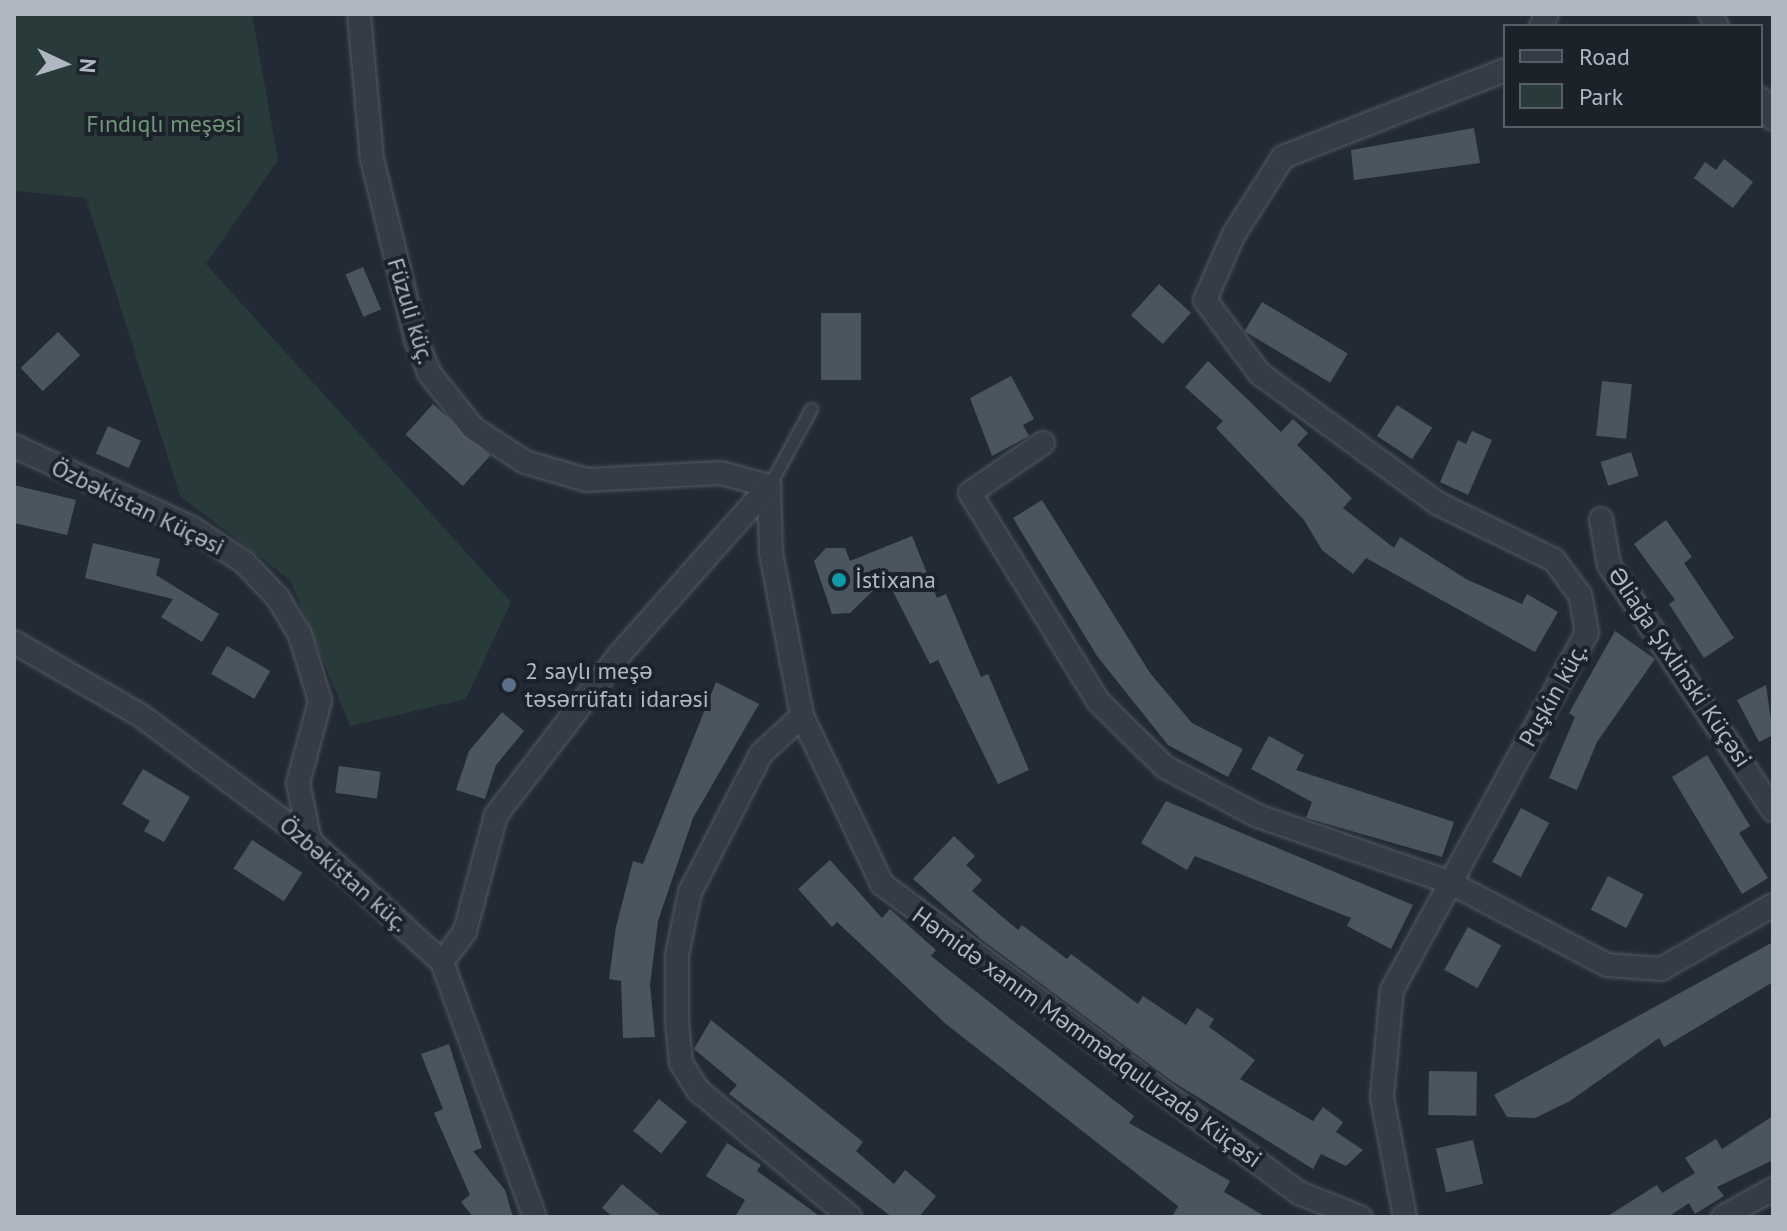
<!DOCTYPE html>
<meta charset="utf-8">
<style>
body{margin:0}
#map{position:relative;width:1787px;height:1231px;overflow:hidden;background:#222b35;font-family:"PT Sans",sans-serif}
div>[style]{position:absolute}
[style*='--x']{left:calc(var(--x)*1px);top:calc(var(--y)*1px);width:calc(var(--w)*1px);rotate:calc(var(--a)*1deg)}
.green>*{inset:0;background:#283a3a}
.building>*{inset:0;background:#4b5560;transform-origin:0 0}
.roads{filter:drop-shadow(0 0 2px #535a63) drop-shadow(0 0 2px #535a63)}
.service>*{height:11px;margin:-5.5px;padding:0 5.5px;transform-origin:5.5px;border-radius:5.5px;background:#353c46}
.minor>*{height:22px;margin:-11px;padding:0 11px;transform-origin:11px;border-radius:11px;background:#353c46}
.dots>*{width:22px;height:22px;translate:-50% -50%;box-sizing:border-box;border:4px solid #1b222a;border-radius:50%}
span{translate:-50% -50%;white-space:nowrap;text-align:center;line-height:1.15;-webkit-text-stroke:8px #1b222a;paint-order:stroke}
.park-label{font-size:24px;color:#719679}
.street-label{font-size:24px;color:#b0b7c2}
.poi-label{font-size:24px;color:#b0b7c2}
.left{translate:0 -50%;text-align:left}
.frame{position:absolute;inset:0;border:16px solid #b0b7c2;pointer-events:none}
.legend{position:absolute;left:1503px;top:24px;width:260px;height:104px;box-sizing:border-box;background:#1b222a;border:2px solid #575e67;margin:0;padding:10px 14px;list-style:none;font-size:24px;color:#b0b7c2}
.legend li{display:flex;align-items:center;gap:16px;height:40px}
.legend b{width:40px;border:2px solid #575e67}
.north{position:absolute;left:24px;top:24px;width:80px;height:80px;-webkit-text-stroke:6px #1b222a;paint-order:stroke;rotate:94deg;font-size:22px;font-weight:700;line-height:32px;text-align:center;color:#b0b7c2}
.north::after{content:'';display:block;margin:auto;width:28px;height:36px;background:#b0b7c2;clip-path:polygon(50% 0,100% 100%,50% 72%,0 100%)}
</style>
<div id="map">
<div class="green">
<div style="clip-path:polygon(14px 14px,252px 14px,278px 160px,206px 264px,511px 602px,466px 699px,350px 726px,290px 580px,180px 496px,86px 198px,14px 191px)"></div>
</div>
<div class="building">
<div style="clip-path:polygon(1474px 128px,1480px 163px,1354px 180px,1351px 150px)"></div>
<div style="clip-path:polygon(1724px 159px,1753px 182px,1733px 208px,1694px 178px,1705px 162px,1716px 170px)"></div>
<div style="left:363px;top:267px;width:46px;height:19px;rotate:67deg"></div>
<div style="left:1159px;top:284px;width:43px;height:42px;rotate:42deg"></div>
<div style="left:1262px;top:302px;width:100px;height:34px;rotate:31deg"></div>
<div style="left:821px;top:313px;width:40px;height:67px"></div>
<div style="left:58px;top:332px;width:32px;height:52px;rotate:46deg"></div>
<div style="clip-path:polygon(1208px 361px,1281px 432px,1293px 419px,1308px 433px,1297px 445px,1352px 498px,1343px 508px,1394px 548px,1400px 537px,1466px 579px,1522px 604px,1527px 594px,1558px 612px,1535px 652px,1366px 558px,1353px 574px,1322px 550px,1304px 520px,1216px 428px,1223px 421px,1185px 387px)"></div>
<div style="clip-path:polygon(1011px 376px,1034px 419px,1023px 425px,1029px 436px,992px 456px,970px 398px)"></div>
<div style="left:1602px;top:381px;width:30px;height:55px;rotate:6deg"></div>
<div style="left:433px;top:404px;width:77px;height:41px;rotate:42deg"></div>
<div style="left:1397px;top:405px;width:42px;height:37px;rotate:33deg"></div>
<div style="left:108px;top:426px;width:36px;height:30px;rotate:24deg"></div>
<div style="clip-path:polygon(1472px 431px,1492px 440px,1468px 495px,1440px 482px,1458px 440px,1466px 444px)"></div>
<div style="left:1631px;top:452px;width:25px;height:32px;rotate:72deg"></div>
<div style="clip-path:polygon(14px 485px,76px 500px,67px 535px,14px 523px)"></div>
<div style="clip-path:polygon(1042px 500px,1150px 673px,1192px 723px,1243px 749px,1228px 777px,1168px 745px,1097px 656px,1013px 518px)"></div>
<div style="clip-path:polygon(1666px 520px,1692px 557px,1684px 563px,1734px 638px,1704px 658px,1669px 604px,1675px 600px,1634px 544px)"></div>
<div style="clip-path:polygon(912px 536px,937px 598px,946px 594px,981px 677px,988px 674px,1029px 770px,998px 784px,938px 660px,930px 664px,886px 578px,850px 613px,832px 614px,814px 561px,826px 548px,845px 548px,850px 561px)"></div>
<div style="clip-path:polygon(93px 543px,160px 559px,156px 575px,219px 614px,202px 642px,161px 617px,173px 599px,85px 578px)"></div>
<div style="clip-path:polygon(1615px 631px,1655px 659px,1597px 742px,1577px 790px,1549px 778px,1575px 717px,1569px 713px)"></div>
<div style="left:227px;top:646px;width:50px;height:32px;rotate:30deg"></div>
<div style="clip-path:polygon(716px 682px,759px 704px,693px 818px,658px 921px,650px 985px,655px 1037px,623px 1038px,621px 981px,609px 979px,616px 927px,633px 861px,643px 864px)"></div>
<div style="clip-path:polygon(1766px 685px,1773px 735px,1759px 742px,1737px 700px)"></div>
<div style="clip-path:polygon(502px 712px,524px 731px,496px 765px,485px 799px,456px 790px,469px 751px)"></div>
<div style="clip-path:polygon(1269px 736px,1304px 755px,1296px 770px,1454px 822px,1442px 857px,1306px 818px,1312px 802px,1251px 769px)"></div>
<div style="clip-path:polygon(1707px 755px,1750px 826px,1739px 833px,1768px 878px,1742px 894px,1672px 777px)"></div>
<div style="left:339px;top:766px;width:42px;height:27px;rotate:8deg"></div>
<div style="clip-path:polygon(143px 769px,190px 797px,164px 842px,144px 831px,150px 821px,122px 804px)"></div>
<div style="clip-path:polygon(1166px 801px,1413px 905px,1391px 949px,1347px 926px,1351px 918px,1195px 856px,1187px 870px,1141px 843px)"></div>
<div style="left:1521px;top:808px;width:32px;height:61px;rotate:28deg"></div>
<div style="clip-path:polygon(954px 836px,975px 856px,966px 865px,982px 880px,972px 891px,1018px 930px,1022px 925px,1067px 959px,1071px 954px,1138px 1004px,1143px 996px,1186px 1025px,1197px 1008px,1214px 1019px,1209px 1027px,1255px 1060px,1240px 1079px,1313px 1121px,1323px 1107px,1343px 1122px,1336px 1132px,1363px 1150px,1346px 1166px,1321px 1154px,1313px 1169px,1172px 1081px,981px 939px,913px 879px)"></div>
<div style="left:252px;top:840px;width:60px;height:34px;rotate:33deg"></div>
<div style="clip-path:polygon(830px 860px,882px 918px,890px 909px,936px 950px,931px 956px,1134px 1116px,1129px 1123px,1230px 1181px,1224px 1192px,1266px 1217px,1172px 1217px,1178px 1206px,946px 1024px,837px 922px,832px 927px,798px 889px)"></div>
<div style="left:1608px;top:876px;width:40px;height:38px;rotate:27deg"></div>
<div style="left:1468px;top:927px;width:38px;height:49px;rotate:29deg"></div>
<div style="clip-path:polygon(1773px 942px,1773px 982px,1664px 1047px,1659px 1038px,1570px 1101px,1535px 1118px,1507px 1117px,1494px 1095px)"></div>
<div style="clip-path:polygon(711px 1020px,863px 1142px,856px 1151px,894px 1184px,905px 1170px,936px 1196px,919px 1217px,892px 1217px,729px 1094px,737px 1085px,694px 1049px)"></div>
<div style="clip-path:polygon(449px 1044px,482px 1148px,473px 1151px,505px 1190px,513px 1217px,473px 1217px,461px 1202px,470px 1195px,434px 1113px,443px 1109px,421px 1054px)"></div>
<div style="left:1429px;top:1071px;width:48px;height:44px;rotate:1deg"></div>
<div style="left:659px;top:1099px;width:36px;height:41px;rotate:39deg"></div>
<div style="clip-path:polygon(1773px 1116px,1773px 1160px,1717px 1187px,1724px 1196px,1695px 1214px,1689px 1203px,1668px 1217px,1606px 1217px,1657px 1185px,1662px 1193px,1695px 1173px,1685px 1158px,1716px 1139px,1722px 1149px)"></div>
<div style="left:1473px;top:1140px;width:45px;height:38px;rotate:77deg"></div>
<div style="clip-path:polygon(727px 1143px,761px 1165px,757px 1171px,821px 1217px,735px 1217px,745px 1200px,706px 1176px)"></div>
<div style="clip-path:polygon(622px 1184px,662px 1217px,613px 1217px,602px 1208px)"></div>
</div>
<div class="roads">
<div class="service">
<div style="--x:769;--y:486;--w:88;--a:-61.4"></div>
</div>
<div class="minor">
<div style="--x:359;--y:14;--w:146;--a:84.9"></div>
<div style="--x:372;--y:159;--w:186;--a:76.3"></div>
<div style="--x:416;--y:340;--w:35;--a:68"></div>
<div style="--x:429;--y:373;--w:70;--a:51.3"></div>
<div style="--x:473;--y:428;--w:62;--a:33.2"></div>
<div style="--x:525;--y:462;--w:65;--a:16.2"></div>
<div style="--x:587;--y:480;--w:134;--a:-3"></div>
<div style="--x:721;--y:473;--w:50;--a:15.2"></div>
<div style="--x:1710;--y:14;--w:14;--a:60"></div>
<div style="--x:1541;--y:26;--w:13;--a:-63"></div>
<div style="--x:1761;--y:99;--w:23;--a:59"></div>
<div style="--x:1043;--y:443;--w:88;--a:145.6"></div>
<div style="--x:970;--y:493;--w:244;--a:58.4"></div>
<div style="--x:1098;--y:701;--w:94;--a:44.6"></div>
<div style="--x:1165;--y:767;--w:105;--a:27.8"></div>
<div style="--x:1258;--y:816;--w:202;--a:19.1"></div>
<div style="--x:1449;--y:882;--w:178;--a:27.7"></div>
<div style="--x:1607;--y:965;--w:54;--a:4.2"></div>
<div style="--x:1661;--y:969;--w:129;--a:-29.7"></div>
<div style="--x:14;--y:446;--w:196;--a:24.7"></div>
<div style="--x:192;--y:528;--w:62;--a:33.2"></div>
<div style="--x:244;--y:562;--w:50;--a:46.6"></div>
<div style="--x:278;--y:598;--w:43;--a:59.3"></div>
<div style="--x:300;--y:635;--w:69;--a:73.1"></div>
<div style="--x:320;--y:701;--w:85;--a:105"></div>
<div style="--x:298;--y:783;--w:59;--a:78.3"></div>
<div style="--x:769;--y:486;--w:67;--a:88.3"></div>
<div style="--x:771;--y:553;--w:166;--a:79.2"></div>
<div style="--x:802;--y:716;--w:186;--a:64.5"></div>
<div style="--x:882;--y:884;--w:519;--a:36.54"></div>
<div style="--x:1299;--y:1193;--w:66;--a:21.5"></div>
<div style="--x:1601;--y:519;--w:47;--a:80.1"></div>
<div style="--x:1609;--y:565;--w:295;--a:56.2"></div>
<div style="--x:14;--y:642;--w:146;--a:30.1"></div>
<div style="--x:140;--y:715;--w:212;--a:36.5"></div>
<div style="--x:310;--y:841;--w:179;--a:42.5"></div>
<div style="--x:442;--y:962;--w:271;--a:70"></div>
<div style="--x:802;--y:716;--w:56;--a:137.2"></div>
<div style="--x:761;--y:754;--w:155;--a:117.2"></div>
<div style="--x:690;--y:892;--w:64;--a:101.7"></div>
<div style="--x:677;--y:955;--w:67;--a:90"></div>
<div style="--x:677;--y:1022;--w:41;--a:84.4"></div>
<div style="--x:681;--y:1063;--w:32;--a:58"></div>
<div style="--x:698;--y:1090;--w:198;--a:39.9"></div>
<div style="--x:442;--y:962;--w:39;--a:-53"></div>
<div style="--x:465;--y:931;--w:120;--a:-75"></div>
<div style="--x:496;--y:815;--w:203;--a:-52.4"></div>
<div style="--x:620;--y:654;--w:225;--a:-48.4"></div>
<div style="--x:1405;--y:1217;--w:122;--a:-100.9"></div>
<div style="--x:1382;--y:1097;--w:107;--a:-84.7"></div>
<div style="--x:1392;--y:990;--w:407;--a:-61.4"></div>
<div style="--x:1587;--y:633;--w:39;--a:-100"></div>
<div style="--x:1580;--y:595;--w:44;--a:-126.6"></div>
<div style="--x:1554;--y:560;--w:130;--a:-154"></div>
<div style="--x:1437;--y:503;--w:219;--a:-143.9"></div>
<div style="--x:1260;--y:374;--w:92;--a:-126.6"></div>
<div style="--x:1205;--y:300;--w:72;--a:-66.3"></div>
<div style="--x:1234;--y:234;--w:91;--a:-57.5"></div>
<div style="--x:1283;--y:157;--w:238;--a:-21.4"></div>
<div style="--x:1723;--y:1217;--w:57;--a:-29.2"></div>
</div>
</div>
<div class="dots">
<div style="left:839px;top:580px;background:#0f9aa8"></div>
<div style="left:509px;top:685px;background:#5c6f8a"></div>
</div>
<div class="park-label">
<span style="left:164px;top:124px">Fındıqlı meşəsi</span>
</div>
<div class="street-label">
<span style="left:411px;top:311px;rotate:73deg">Füzuli küç.</span>
<span style="left:138px;top:507px;rotate:26deg">Özbəkistan Küçəsi</span>
<span style="left:1680px;top:667px;rotate:56deg">Əliağa Şıxlinski Küçəsi</span>
<span style="left:1553px;top:695px;rotate:-61deg">Puşkin küç.</span>
<span style="left:344px;top:874px;rotate:41deg">Özbəkistan küç.</span>
<span style="left:1087px;top:1037px;rotate:36deg">Həmidə xanım Məmmədquluzadə Küçəsi</span>
</div>
<div class="poi-label">
<span class="left" style="left:855px;top:580px">İstixana</span>
<span class="left" style="left:525px;top:685px">2 saylı meşə<br>təsərrüfatı idarəsi</span>
</div>
<div class="frame"></div>
<ul class="legend">
<li><b style="height:10px;background:#353c46"></b>Road</li>
<li><b style="height:22px;background:#283a3a"></b>Park</li>
</ul>
<div class="north">N</div>
</div>
